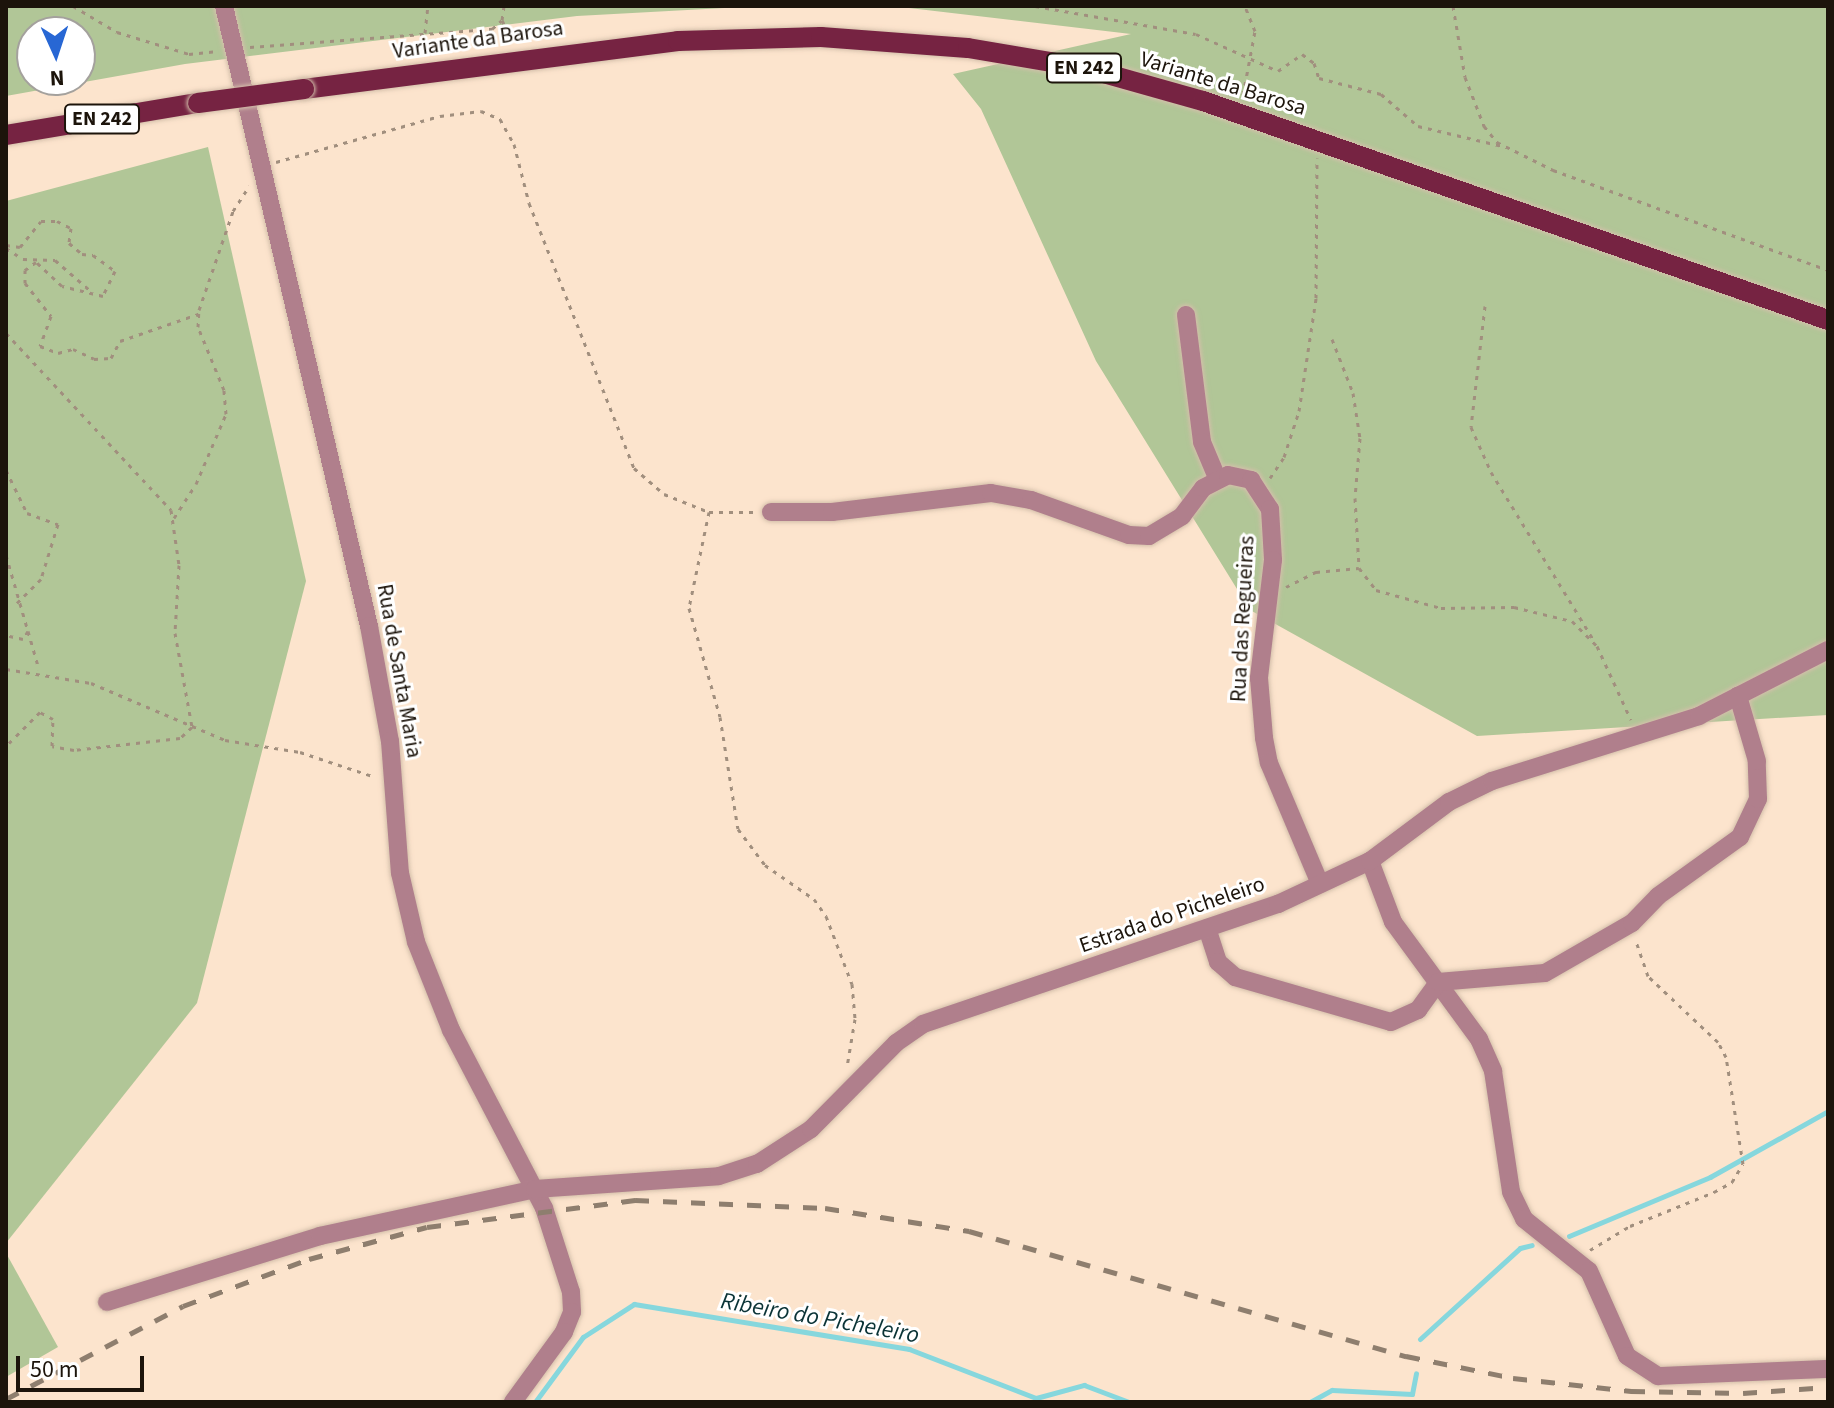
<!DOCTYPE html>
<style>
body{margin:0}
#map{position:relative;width:1834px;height:1408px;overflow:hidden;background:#fce4cd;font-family:"Source Sans 3",sans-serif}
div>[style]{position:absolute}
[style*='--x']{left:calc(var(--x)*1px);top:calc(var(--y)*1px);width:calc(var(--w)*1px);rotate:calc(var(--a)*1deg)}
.green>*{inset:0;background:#b1c697}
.stream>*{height:5px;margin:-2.5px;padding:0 2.5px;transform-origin:2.5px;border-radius:2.5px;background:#86d7dd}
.path>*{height:3px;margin-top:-1.5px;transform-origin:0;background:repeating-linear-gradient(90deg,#a18f7e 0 4px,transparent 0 10px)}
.roads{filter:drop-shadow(0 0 2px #d4bfaa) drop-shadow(0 0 2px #d4bfaa)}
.minor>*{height:18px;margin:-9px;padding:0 9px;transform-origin:9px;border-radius:9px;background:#b07f8c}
.major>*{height:20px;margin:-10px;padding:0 10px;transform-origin:10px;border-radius:10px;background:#762342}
.rail>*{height:5px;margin-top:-2.5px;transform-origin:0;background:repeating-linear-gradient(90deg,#8e7e6e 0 14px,transparent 0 28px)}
.bridges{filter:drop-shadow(0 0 2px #d4bfaa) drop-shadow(0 0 2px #d4bfaa)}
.major-bridge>*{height:20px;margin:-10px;padding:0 10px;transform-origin:10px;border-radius:10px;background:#762342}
span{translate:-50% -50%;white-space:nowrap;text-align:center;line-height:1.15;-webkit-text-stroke:6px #fff;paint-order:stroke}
.shield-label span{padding:2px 6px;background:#fff;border:2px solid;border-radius:6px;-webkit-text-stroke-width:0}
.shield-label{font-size:20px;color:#1c140b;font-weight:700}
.street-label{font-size:22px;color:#1c140b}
.water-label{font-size:24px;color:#0a3336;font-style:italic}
.frame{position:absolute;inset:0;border:8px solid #1c140b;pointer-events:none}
.north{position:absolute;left:16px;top:16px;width:80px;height:80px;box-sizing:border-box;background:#fff;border:2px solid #a4a19d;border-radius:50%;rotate:177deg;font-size:22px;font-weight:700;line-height:32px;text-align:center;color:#1c140b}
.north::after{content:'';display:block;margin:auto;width:28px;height:36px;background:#2867d4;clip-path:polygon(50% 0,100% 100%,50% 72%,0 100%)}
.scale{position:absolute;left:16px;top:1356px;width:128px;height:36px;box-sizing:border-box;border:4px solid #1c140b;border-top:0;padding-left:10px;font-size:24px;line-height:28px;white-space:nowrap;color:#1c140b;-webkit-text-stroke:6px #fff;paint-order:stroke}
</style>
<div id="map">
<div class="green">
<div style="clip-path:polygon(evenodd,6px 6px,761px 6px,577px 16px,185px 64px,6px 96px,6px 6px,32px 32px,80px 32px,80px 80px,32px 80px,32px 32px)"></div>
<div style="clip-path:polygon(892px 6px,1828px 6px,1828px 715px,1477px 736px,1250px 610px,1096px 361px,981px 109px,953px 74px,1131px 34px)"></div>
<div style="clip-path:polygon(208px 147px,306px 581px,197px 1003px,6px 1243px,6px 201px)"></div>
<div style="clip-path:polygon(6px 1253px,58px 1347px,6px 1377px)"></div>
</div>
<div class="stream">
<div style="--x:1569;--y:1236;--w:153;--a:-22.7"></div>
<div style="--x:1710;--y:1177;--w:135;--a:-29.2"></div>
<div style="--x:1420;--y:1339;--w:135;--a:-42.3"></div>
<div style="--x:1520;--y:1248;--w:12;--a:-14"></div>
<div style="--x:535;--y:1402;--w:81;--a:-53.6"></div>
<div style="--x:583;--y:1337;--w:61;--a:-32.9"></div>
<div style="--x:634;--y:1304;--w:279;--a:9.3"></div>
<div style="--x:909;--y:1349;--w:136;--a:21.1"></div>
<div style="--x:1036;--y:1398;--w:50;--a:-15.2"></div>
<div style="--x:1084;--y:1385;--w:48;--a:20.7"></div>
<div style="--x:1310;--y:1402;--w:25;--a:-29"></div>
<div style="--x:1332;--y:1390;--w:80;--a:2.9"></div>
<div style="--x:1412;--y:1394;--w:21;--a:-79"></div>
</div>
<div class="path">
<div style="--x:73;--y:6;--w:51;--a:30.6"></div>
<div style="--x:117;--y:32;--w:75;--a:17"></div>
<div style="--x:189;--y:54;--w:29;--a:-6"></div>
<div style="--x:504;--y:6;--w:14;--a:98"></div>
<div style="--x:502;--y:20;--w:25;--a:64"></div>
<div style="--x:1035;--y:6;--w:163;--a:9.9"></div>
<div style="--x:1196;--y:34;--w:90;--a:24.3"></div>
<div style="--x:1278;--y:71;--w:29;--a:-35"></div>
<div style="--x:1302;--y:54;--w:15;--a:37"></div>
<div style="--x:1314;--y:63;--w:16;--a:72"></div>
<div style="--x:1319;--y:78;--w:64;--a:14.5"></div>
<div style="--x:1381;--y:94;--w:49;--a:40.9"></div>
<div style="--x:1418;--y:126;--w:91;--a:13.3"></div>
<div style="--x:1453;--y:6;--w:72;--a:80.4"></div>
<div style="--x:1465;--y:77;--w:53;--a:68.8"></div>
<div style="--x:1484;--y:126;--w:21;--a:51"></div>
<div style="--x:1497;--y:142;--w:63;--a:26.6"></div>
<div style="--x:1553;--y:170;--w:293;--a:20"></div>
<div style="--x:425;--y:33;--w:27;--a:-84"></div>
<div style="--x:250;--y:47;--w:243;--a:-4.3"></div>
<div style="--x:492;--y:29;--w:13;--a:-42"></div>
<div style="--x:1243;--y:95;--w:65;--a:-79.4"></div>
<div style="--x:1255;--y:31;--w:27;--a:-112"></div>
<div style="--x:276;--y:162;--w:170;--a:-15.7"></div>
<div style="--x:440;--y:116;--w:41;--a:-7"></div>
<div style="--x:481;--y:111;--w:21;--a:23"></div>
<div style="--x:500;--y:119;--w:29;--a:61"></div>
<div style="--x:514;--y:144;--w:61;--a:75.7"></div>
<div style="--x:529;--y:203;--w:285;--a:68.4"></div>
<div style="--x:634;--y:468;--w:40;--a:41"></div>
<div style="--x:664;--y:494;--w:48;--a:21.8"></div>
<div style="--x:709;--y:512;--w:45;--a:0"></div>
<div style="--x:6;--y:245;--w:14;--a:8"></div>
<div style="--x:20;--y:247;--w:33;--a:-51"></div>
<div style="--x:41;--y:221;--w:16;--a:0"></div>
<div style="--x:57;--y:221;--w:16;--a:27"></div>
<div style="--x:71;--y:228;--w:15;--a:98"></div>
<div style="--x:69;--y:243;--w:17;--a:40"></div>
<div style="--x:82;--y:254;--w:11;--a:5"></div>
<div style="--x:93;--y:255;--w:27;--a:36"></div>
<div style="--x:115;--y:271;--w:28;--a:116"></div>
<div style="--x:103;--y:296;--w:42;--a:-166.3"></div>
<div style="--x:62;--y:286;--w:35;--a:-137"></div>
<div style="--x:36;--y:262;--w:14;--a:144"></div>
<div style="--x:25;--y:270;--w:13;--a:90"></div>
<div style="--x:25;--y:283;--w:42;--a:51.8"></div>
<div style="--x:51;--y:316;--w:32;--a:110"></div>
<div style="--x:40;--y:346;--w:19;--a:21"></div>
<div style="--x:58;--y:353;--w:16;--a:-15"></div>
<div style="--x:73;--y:349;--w:23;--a:25"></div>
<div style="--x:94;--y:359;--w:17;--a:-3"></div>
<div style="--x:111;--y:358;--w:19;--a:-62"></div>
<div style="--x:120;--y:341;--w:83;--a:-19.1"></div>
<div style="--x:6;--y:248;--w:20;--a:33"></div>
<div style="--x:23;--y:259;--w:32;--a:2"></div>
<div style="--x:55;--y:260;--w:49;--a:40.9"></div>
<div style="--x:1485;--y:306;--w:122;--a:96.6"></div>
<div style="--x:1471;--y:427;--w:49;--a:66"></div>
<div style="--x:1491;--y:472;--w:196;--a:58.6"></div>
<div style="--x:6;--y:333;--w:242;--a:47"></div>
<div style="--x:171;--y:510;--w:56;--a:81.7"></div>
<div style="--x:179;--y:565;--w:68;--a:93.4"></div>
<div style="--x:175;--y:633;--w:96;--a:79.7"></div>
<div style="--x:192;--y:727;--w:16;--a:137"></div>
<div style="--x:180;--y:738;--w:107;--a:173.5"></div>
<div style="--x:74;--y:750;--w:22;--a:-170"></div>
<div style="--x:52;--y:746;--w:27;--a:-88"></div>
<div style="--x:53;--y:719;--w:15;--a:-152"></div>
<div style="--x:40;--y:712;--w:48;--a:135"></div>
<div style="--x:1332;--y:339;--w:58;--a:68.7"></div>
<div style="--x:1353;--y:393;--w:46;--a:81.2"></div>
<div style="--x:1360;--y:438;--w:60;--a:94.8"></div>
<div style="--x:1355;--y:498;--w:70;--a:86.7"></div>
<div style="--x:1359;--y:568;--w:28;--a:52"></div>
<div style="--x:1376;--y:590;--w:67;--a:15.5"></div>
<div style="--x:1441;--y:608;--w:73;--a:-0.8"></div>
<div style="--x:1514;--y:607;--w:60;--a:13.6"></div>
<div style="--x:1572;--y:621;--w:35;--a:45"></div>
<div style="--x:1597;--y:646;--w:81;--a:65.3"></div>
<div style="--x:6;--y:470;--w:48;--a:64"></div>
<div style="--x:27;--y:513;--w:33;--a:20"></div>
<div style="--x:58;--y:524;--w:58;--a:107.2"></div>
<div style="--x:41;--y:579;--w:34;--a:135"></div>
<div style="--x:1270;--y:478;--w:25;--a:-56"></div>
<div style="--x:1284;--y:457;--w:48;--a:-71.9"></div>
<div style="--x:1299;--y:411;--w:114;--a:-81.4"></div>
<div style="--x:1316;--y:298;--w:140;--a:-89.6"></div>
<div style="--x:709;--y:512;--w:98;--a:101.8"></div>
<div style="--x:689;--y:608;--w:113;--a:74.1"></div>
<div style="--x:720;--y:717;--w:113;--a:80.9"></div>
<div style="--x:738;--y:829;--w:45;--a:53.1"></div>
<div style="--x:765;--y:865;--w:60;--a:34.8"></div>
<div style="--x:814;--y:899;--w:21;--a:55"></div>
<div style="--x:826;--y:916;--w:73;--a:69.1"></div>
<div style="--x:852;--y:984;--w:35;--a:85"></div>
<div style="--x:855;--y:1019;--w:49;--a:99.5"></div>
<div style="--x:174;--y:518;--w:40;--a:-57.1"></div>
<div style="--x:196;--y:484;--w:76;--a:-66.8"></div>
<div style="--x:226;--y:414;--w:24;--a:-95"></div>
<div style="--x:224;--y:390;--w:68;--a:-112.4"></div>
<div style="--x:198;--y:327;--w:17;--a:-87"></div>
<div style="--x:199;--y:310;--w:105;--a:-71"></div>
<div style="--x:233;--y:211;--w:30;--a:-57"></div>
<div style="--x:6;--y:555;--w:79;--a:73.9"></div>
<div style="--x:28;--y:631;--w:9;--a:122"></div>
<div style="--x:23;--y:639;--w:17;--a:-167"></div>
<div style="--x:1286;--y:587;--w:34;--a:-27"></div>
<div style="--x:1316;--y:572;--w:43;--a:-5.3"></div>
<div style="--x:28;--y:631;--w:40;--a:74"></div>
<div style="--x:6;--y:669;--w:86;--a:9.4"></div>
<div style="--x:91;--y:683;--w:146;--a:23"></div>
<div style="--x:225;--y:740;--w:76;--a:9.1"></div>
<div style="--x:300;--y:752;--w:79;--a:18.4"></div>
<div style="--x:1590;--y:1250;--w:47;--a:-31"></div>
<div style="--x:1630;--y:1226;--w:91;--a:-22"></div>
<div style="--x:1714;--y:1192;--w:21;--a:-29"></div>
<div style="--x:1732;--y:1182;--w:21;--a:-59"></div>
<div style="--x:1743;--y:1164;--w:108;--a:-99"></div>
<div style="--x:1726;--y:1057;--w:17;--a:-118"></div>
<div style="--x:1718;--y:1042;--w:96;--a:-136.7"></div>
<div style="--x:1648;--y:976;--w:39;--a:-109"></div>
</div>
<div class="roads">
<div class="minor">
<div style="--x:224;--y:6;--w:637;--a:76.84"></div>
<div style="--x:369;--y:626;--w:117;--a:79.7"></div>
<div style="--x:390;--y:741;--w:132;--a:85.7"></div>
<div style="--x:400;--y:873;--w:71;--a:76.9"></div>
<div style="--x:416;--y:942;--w:95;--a:68.3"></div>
<div style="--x:451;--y:1030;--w:201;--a:62.4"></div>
<div style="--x:544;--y:1208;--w:88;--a:72.2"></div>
<div style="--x:571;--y:1292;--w:20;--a:87"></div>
<div style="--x:572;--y:1312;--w:22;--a:112"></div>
<div style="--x:564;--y:1332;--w:87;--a:126.1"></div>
<div style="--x:1186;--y:315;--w:128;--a:82.8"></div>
<div style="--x:1202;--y:442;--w:41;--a:67.2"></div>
<div style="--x:771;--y:512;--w:61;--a:0"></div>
<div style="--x:832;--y:512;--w:160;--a:-6.8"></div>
<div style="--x:991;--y:493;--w:41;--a:9.9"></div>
<div style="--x:1031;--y:500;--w:104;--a:19.7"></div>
<div style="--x:1129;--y:535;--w:20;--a:3"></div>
<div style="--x:1149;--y:536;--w:39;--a:-31"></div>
<div style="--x:1182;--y:516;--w:35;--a:-53"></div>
<div style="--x:1203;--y:488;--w:28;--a:-27"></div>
<div style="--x:1228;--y:475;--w:24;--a:12"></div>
<div style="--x:1251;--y:480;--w:35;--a:57"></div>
<div style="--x:1270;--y:509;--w:51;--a:86.6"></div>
<div style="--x:1273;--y:560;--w:119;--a:96.8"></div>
<div style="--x:1259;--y:678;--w:60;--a:85.2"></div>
<div style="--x:1264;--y:738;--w:25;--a:79"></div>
<div style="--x:1269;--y:763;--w:131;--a:67.1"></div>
<div style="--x:1370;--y:861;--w:65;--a:69.3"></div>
<div style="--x:1393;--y:922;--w:145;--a:53.7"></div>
<div style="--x:1479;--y:1039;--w:35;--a:66"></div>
<div style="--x:1493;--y:1071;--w:122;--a:81.5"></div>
<div style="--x:1511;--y:1192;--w:30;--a:64"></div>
<div style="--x:1524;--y:1219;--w:83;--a:38.7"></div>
<div style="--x:1589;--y:1271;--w:93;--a:65.9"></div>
<div style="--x:1627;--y:1356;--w:37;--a:33"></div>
<div style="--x:1658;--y:1376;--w:170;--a:-2.4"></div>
<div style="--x:1207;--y:928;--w:36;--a:72"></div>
<div style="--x:1218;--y:962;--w:23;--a:41"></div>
<div style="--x:1235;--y:977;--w:162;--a:16.1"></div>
<div style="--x:1391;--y:1022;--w:30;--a:-24"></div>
<div style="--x:1418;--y:1010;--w:34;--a:-54"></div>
<div style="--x:1438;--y:982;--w:107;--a:-4.8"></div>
<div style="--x:1545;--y:973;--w:100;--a:-29.9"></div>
<div style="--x:1632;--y:923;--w:37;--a:-46"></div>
<div style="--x:1658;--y:896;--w:101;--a:-35.7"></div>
<div style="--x:1740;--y:837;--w:42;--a:-64.7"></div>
<div style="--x:1758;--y:799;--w:38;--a:-92"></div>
<div style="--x:1757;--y:761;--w:68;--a:-106.3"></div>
<div style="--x:107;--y:1302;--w:223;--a:-17.2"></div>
<div style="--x:320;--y:1236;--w:220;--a:-12.3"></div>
<div style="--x:535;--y:1189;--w:184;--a:-4"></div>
<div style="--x:719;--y:1176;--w:40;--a:-18"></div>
<div style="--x:757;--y:1164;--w:64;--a:-32.9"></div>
<div style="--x:811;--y:1129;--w:121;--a:-45.3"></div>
<div style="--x:896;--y:1043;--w:33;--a:-35"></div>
<div style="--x:923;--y:1024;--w:375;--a:-18.7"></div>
<div style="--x:1278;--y:904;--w:102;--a:-25.1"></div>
<div style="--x:1370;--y:861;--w:99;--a:-36.8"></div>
<div style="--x:1449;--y:802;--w:48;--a:-26"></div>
<div style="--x:1492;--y:781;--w:217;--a:-17.4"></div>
<div style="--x:1699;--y:716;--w:145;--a:-27.1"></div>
</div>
<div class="major">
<div style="--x:304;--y:89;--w:377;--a:-7.3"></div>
<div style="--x:678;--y:41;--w:143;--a:-1.6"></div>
<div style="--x:821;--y:37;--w:147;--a:4.3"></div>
<div style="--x:968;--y:48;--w:120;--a:9.6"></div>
<div style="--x:1086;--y:68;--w:122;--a:15.8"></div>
<div style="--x:1203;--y:101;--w:662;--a:19.31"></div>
<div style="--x:6;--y:135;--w:195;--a:-9.5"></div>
</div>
</div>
<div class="rail">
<div style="--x:6;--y:1399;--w:200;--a:-27.7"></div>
<div style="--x:183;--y:1306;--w:134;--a:-20.5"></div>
<div style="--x:309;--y:1259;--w:122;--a:-15.2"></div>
<div style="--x:427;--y:1227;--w:210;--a:-7.4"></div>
<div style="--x:635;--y:1200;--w:190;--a:2.4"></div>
<div style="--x:825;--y:1208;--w:146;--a:9.1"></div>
<div style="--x:969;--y:1231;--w:455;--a:16"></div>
<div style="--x:1406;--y:1356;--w:109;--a:11.6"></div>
<div style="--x:1513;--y:1378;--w:119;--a:6.3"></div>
<div style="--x:1631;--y:1391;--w:112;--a:1"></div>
<div style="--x:1743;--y:1393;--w:85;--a:-4"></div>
</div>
<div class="bridges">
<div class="major-bridge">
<div style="--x:198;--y:103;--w:107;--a:-7.5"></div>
</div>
</div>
<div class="shield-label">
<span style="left:1084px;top:68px">EN 242</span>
<span style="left:102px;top:119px">EN 242</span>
</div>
<div class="street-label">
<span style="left:478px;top:40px;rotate:-8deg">Variante da Barosa</span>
<span style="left:1223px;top:84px;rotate:17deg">Variante da Barosa</span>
<span style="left:1243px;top:619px;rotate:-87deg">Rua das Regueiras</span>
<span style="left:399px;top:671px;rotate:80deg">Rua de Santa Maria</span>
<span style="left:1172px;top:915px;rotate:-19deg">Estrada do Picheleiro</span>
</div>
<div class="water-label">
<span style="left:820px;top:1318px;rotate:10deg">Ribeiro do Picheleiro</span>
</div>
<div class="frame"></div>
<div class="north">N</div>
<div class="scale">50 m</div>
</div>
